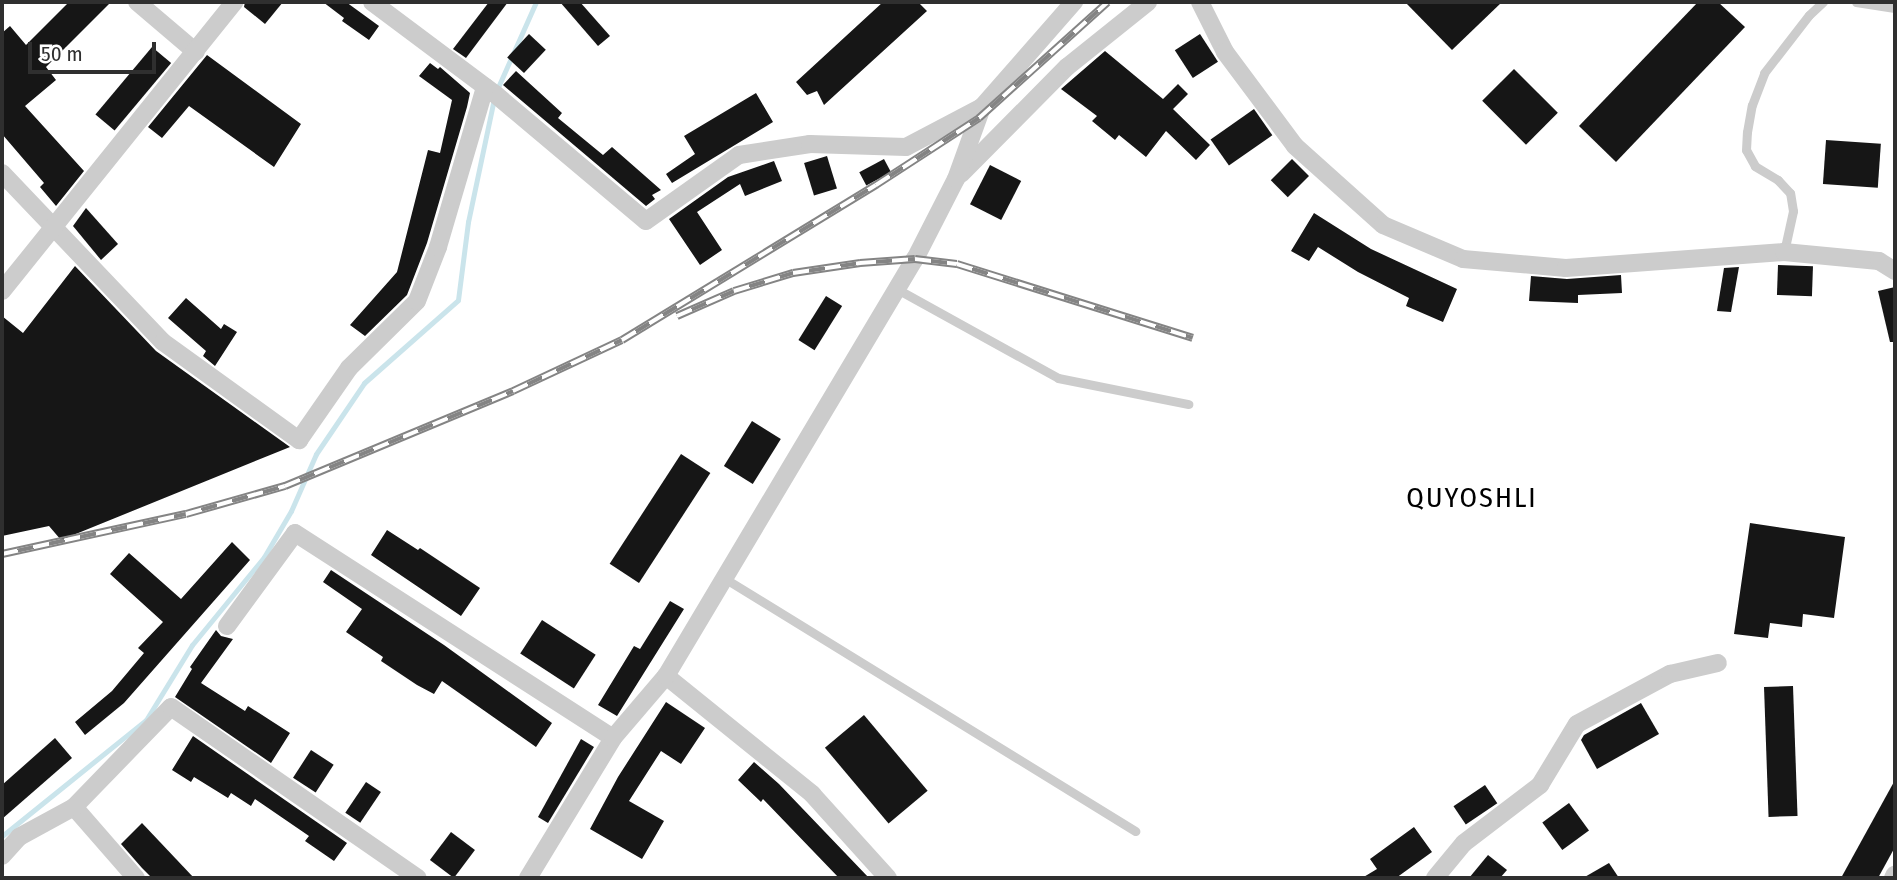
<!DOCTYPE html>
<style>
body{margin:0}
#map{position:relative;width:1897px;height:880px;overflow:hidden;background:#fff;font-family:"Fira Sans Condensed",sans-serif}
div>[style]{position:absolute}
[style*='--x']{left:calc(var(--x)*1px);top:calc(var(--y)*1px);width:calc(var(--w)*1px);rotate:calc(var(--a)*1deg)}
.stream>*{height:5px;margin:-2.5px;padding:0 2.5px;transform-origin:2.5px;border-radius:2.5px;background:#cae4eb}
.building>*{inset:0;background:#161616;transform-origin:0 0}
.lane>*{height:9px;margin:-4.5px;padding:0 4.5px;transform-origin:4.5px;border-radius:4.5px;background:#ccc}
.street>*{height:18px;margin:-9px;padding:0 9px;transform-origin:9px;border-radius:9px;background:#ccc}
.rail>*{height:8px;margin-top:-4px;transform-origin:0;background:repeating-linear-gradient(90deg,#fff 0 16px,#848484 0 32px);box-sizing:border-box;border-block:2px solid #848484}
span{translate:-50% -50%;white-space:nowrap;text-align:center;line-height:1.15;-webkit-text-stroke:7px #fff;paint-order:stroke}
.quarter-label{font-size:28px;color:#000;letter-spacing:2px}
.frame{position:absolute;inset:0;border:4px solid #2f2f2f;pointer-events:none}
.scale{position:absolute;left:28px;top:42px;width:128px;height:32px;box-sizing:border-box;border:4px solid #2f2f2f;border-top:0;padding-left:9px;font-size:21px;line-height:24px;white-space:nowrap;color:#2f2f2f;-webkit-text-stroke:5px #fff;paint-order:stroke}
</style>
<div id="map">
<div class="stream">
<div style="--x:2;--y:836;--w:185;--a:-38.9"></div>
<div style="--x:146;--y:720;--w:88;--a:-58.5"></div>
<div style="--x:192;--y:645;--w:114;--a:-50.7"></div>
<div style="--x:264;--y:557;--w:53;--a:-59.6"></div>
<div style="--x:291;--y:511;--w:62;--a:-66.3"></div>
<div style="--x:316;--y:454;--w:86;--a:-55.9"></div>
<div style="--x:364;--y:383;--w:125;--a:-41.4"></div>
<div style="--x:458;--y:300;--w:79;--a:-82.7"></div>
<div style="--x:468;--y:222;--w:131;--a:-78.1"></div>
<div style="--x:495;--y:94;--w:101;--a:-66"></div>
</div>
<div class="building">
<div style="clip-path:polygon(69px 2px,111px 2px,46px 67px,56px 80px,25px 106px,84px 171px,56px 206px,40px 187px,44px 183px,2px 134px,2px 33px,10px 26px,26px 45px)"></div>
<div style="clip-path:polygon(245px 2px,283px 2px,265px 24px,244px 7px)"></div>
<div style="clip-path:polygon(323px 2px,346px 2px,379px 26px,369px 40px,342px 21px,344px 18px)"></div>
<div style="clip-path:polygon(489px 2px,508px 2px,466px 58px,453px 49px)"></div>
<div style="clip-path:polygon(560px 2px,580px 2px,610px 36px,598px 46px)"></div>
<div style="clip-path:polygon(883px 2px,918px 2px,927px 11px,824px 105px,817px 91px,807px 95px,796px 82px)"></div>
<div style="clip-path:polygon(1405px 2px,1502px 2px,1452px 50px)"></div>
<div style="clip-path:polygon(1698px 2px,1718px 2px,1745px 27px,1616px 162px,1579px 126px)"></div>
<div style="left:529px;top:34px;width:23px;height:32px;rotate:43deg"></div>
<div style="left:1200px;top:34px;width:33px;height:30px;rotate:57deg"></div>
<div style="left:152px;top:47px;width:25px;height:88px;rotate:40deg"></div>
<div style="clip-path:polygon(1105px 51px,1163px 99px,1178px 84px,1188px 94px,1173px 109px,1210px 145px,1196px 160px,1166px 131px,1146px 157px,1119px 135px,1115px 140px,1092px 121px,1097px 116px,1061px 89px)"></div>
<div style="clip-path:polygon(207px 55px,301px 124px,274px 167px,189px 106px,162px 138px,148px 127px)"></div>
<div style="clip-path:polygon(430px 63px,438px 69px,440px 67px,470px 93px,467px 107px,427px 243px,407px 295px,365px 336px,350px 325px,397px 272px,428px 150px,440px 153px,452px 100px,419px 76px)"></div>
<div style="left:1514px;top:69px;width:62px;height:45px;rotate:45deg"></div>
<div style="clip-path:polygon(516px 71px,562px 113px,558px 118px,603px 155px,612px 147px,661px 190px,652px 195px,655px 199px,646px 206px,503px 85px)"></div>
<div style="clip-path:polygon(756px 93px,773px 122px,672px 183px,666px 174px,695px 154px,684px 136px)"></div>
<div style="left:1254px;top:109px;width:32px;height:53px;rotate:55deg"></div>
<div style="left:1826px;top:140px;width:55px;height:44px;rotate:4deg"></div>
<div style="left:827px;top:156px;width:34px;height:24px;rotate:73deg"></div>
<div style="left:884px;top:159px;width:15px;height:28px;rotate:62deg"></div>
<div style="left:1292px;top:159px;width:24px;height:30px;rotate:45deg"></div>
<div style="clip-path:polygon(774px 161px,782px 181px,745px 196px,740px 184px,697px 212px,722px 250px,700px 265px,669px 219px,728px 177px)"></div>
<div style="left:990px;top:165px;width:35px;height:44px;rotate:27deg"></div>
<div style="clip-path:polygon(86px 208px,118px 244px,101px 260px,73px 226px)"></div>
<div style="clip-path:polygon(1314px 213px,1371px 249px,1457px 289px,1443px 322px,1406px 306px,1409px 298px,1358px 272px,1318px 247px,1309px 261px,1291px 251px)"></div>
<div style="left:1778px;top:265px;width:35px;height:30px;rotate:2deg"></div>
<div style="clip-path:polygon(75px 266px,156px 351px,290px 447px,61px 540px,49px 526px,2px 536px,2px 316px,23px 333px)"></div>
<div style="clip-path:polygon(1739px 267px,1731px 312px,1717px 311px,1724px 268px)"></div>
<div style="clip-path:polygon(1621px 275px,1622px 293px,1578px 295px,1578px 303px,1529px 301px,1531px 276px,1567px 279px)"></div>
<div style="clip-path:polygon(1895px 287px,1895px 342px,1890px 342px,1878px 291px)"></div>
<div style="left:826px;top:296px;width:19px;height:52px;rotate:32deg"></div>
<div style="clip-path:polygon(186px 298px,221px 329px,224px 324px,237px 332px,215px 366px,203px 356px,206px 351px,168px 318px)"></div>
<div style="left:752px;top:421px;width:34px;height:53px;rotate:32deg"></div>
<div style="left:681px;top:454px;width:35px;height:131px;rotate:33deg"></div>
<div style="clip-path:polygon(1750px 523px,1845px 537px,1834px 618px,1803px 614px,1802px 627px,1770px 623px,1768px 638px,1734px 634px)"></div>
<div style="clip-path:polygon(387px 530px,418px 550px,420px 548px,480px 588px,461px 616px,371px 555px)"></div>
<div style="clip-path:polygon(232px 542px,250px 560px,124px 703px,85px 735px,75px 722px,112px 691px,144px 653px,138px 648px,163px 622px,110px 574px,129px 553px,181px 599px)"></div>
<div style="clip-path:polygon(331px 570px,444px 645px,552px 723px,536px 747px,442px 681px,434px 694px,417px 685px,381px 661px,383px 657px,346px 632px,362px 609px,323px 582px)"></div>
<div style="clip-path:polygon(670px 601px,684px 609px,617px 716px,598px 705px,634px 646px,640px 649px)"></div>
<div style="left:542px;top:620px;width:64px;height:40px;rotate:33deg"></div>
<div style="clip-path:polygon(216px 630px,221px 636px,233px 639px,201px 683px,245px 711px,248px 706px,290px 733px,271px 763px,175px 697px,192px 669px,190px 667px)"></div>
<div style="left:1793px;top:686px;width:130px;height:29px;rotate:88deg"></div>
<div style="clip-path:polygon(666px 702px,705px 728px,681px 764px,661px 751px,629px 801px,664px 821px,642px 859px,590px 829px,618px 777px)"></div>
<div style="clip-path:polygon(1641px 703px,1659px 734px,1597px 769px,1581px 740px,1584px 735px)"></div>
<div style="left:864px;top:715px;width:99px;height:51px;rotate:50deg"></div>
<div style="clip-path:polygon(193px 736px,347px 843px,334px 861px,305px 841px,309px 836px,255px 799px,251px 806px,231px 793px,228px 798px,194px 777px,191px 782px,172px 770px)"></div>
<div style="clip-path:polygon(55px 738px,72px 758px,2px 819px,2px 785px)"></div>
<div style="clip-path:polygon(581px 739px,594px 747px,548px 823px,538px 817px)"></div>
<div style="left:311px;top:750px;width:27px;height:33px;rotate:33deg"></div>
<div style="clip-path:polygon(754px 762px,779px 784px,869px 878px,839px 878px,763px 799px,761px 802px,738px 780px)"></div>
<div style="clip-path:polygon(1895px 780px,1895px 847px,1878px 878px,1841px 878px)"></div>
<div style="left:366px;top:782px;width:18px;height:37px;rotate:34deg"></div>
<div style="left:1485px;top:785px;width:22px;height:38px;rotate:56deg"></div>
<div style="left:1569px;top:803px;width:34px;height:33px;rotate:54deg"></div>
<div style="clip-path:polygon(142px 823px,194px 878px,152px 878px,142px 868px,121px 844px)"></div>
<div style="clip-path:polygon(1414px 827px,1432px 852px,1396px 878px,1362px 878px,1377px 869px,1370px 859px)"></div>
<div style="left:451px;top:832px;width:30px;height:35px;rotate:37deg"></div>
<div style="clip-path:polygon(1488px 855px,1507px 870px,1500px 878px,1469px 878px)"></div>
<div style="clip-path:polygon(1609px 863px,1619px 878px,1583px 878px)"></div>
</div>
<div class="lane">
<div style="--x:1856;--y:2;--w:39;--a:9"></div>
<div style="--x:1784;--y:252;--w:42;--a:-77.6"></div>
<div style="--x:1793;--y:211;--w:18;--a:-99"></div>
<div style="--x:1790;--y:193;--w:18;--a:-133"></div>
<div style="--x:1778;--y:180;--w:27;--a:-149"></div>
<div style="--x:1755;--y:166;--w:18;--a:-119"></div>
<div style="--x:1746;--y:150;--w:18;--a:-87"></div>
<div style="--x:1747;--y:132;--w:27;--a:-80"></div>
<div style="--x:1752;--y:105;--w:34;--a:-69"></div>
<div style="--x:1764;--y:73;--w:73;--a:-52.2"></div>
<div style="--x:1809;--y:15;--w:19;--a:-43"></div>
<div style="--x:897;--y:289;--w:184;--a:28.9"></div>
<div style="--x:1058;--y:378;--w:133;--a:11.3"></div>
<div style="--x:724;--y:578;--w:483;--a:31.6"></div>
</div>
<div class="street">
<div style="--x:137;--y:2;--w:77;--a:40.3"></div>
<div style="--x:372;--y:2;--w:154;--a:36.8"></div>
<div style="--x:495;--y:94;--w:197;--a:40.1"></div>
<div style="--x:646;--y:221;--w:114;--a:-35.4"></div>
<div style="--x:739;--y:155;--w:72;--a:-8.8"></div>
<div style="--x:810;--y:144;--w:96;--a:1.8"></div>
<div style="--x:906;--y:147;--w:86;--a:-27.8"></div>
<div style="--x:982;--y:107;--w:140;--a:-48.8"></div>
<div style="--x:1200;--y:2;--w:56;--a:63.4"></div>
<div style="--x:1225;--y:52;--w:117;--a:53.3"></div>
<div style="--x:1295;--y:146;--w:118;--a:41.9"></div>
<div style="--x:1383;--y:225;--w:87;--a:23"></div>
<div style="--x:1463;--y:259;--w:103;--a:5"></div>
<div style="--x:1566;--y:268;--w:219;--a:-4.2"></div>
<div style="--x:1784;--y:252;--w:95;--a:5.4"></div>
<div style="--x:1879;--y:261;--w:19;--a:32"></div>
<div style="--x:2;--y:173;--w:233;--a:46.4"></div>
<div style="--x:163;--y:342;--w:168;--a:35.8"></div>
<div style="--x:299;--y:440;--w:88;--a:-55.2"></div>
<div style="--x:349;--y:368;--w:95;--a:-44.6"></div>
<div style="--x:417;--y:301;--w:58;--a:-68.7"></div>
<div style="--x:438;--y:247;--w:167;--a:-73.6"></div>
<div style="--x:961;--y:174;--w:151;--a:-45.3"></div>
<div style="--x:1067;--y:67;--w:104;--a:-38.7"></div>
<div style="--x:2;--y:291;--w:371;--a:-51.2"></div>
<div style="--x:227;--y:626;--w:115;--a:-53.8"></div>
<div style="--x:295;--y:533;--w:378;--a:32.8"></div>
<div style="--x:666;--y:676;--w:188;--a:38.9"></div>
<div style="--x:812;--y:794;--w:113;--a:47.9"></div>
<div style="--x:74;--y:807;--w:94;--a:48.9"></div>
<div style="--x:2;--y:856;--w:25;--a:-48"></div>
<div style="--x:19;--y:837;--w:63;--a:-28.6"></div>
<div style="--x:74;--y:807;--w:139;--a:-45.9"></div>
<div style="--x:171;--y:707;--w:300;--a:34.7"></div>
<div style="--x:528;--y:878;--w:164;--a:-58.7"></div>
<div style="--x:613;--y:738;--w:82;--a:-49.5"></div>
<div style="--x:666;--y:676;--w:486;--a:-59.2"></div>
<div style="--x:915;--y:259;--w:90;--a:-62.9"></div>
<div style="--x:956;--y:179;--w:77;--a:-70.1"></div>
<div style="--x:1435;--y:878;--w:45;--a:-50.4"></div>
<div style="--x:1464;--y:843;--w:96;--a:-37.3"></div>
<div style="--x:1540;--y:785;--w:71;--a:-58.8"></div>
<div style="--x:1577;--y:724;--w:106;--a:-28.3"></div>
<div style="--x:1670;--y:674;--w:49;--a:-12.9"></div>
<div style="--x:1893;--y:878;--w:4;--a:-63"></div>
</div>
<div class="rail">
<div style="--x:677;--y:316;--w:62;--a:-23.7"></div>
<div style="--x:734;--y:291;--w:62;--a:-17"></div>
<div style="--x:793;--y:273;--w:68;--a:-8.5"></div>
<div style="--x:860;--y:263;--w:55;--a:-4.2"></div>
<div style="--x:915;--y:259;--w:42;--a:6.8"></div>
<div style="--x:957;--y:264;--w:247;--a:17.4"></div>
<div style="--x:2;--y:554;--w:188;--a:-12.3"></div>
<div style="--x:186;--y:514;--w:103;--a:-15.8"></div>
<div style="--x:285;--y:486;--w:247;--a:-22.6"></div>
<div style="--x:513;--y:391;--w:120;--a:-25.1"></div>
<div style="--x:622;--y:340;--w:298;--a:-31.4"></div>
<div style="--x:876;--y:185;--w:123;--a:-33"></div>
<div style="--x:979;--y:118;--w:173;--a:-42"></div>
</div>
<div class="quarter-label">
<span style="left:1472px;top:498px">QUYOSHLI</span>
</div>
<div class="frame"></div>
<div class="scale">50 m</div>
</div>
